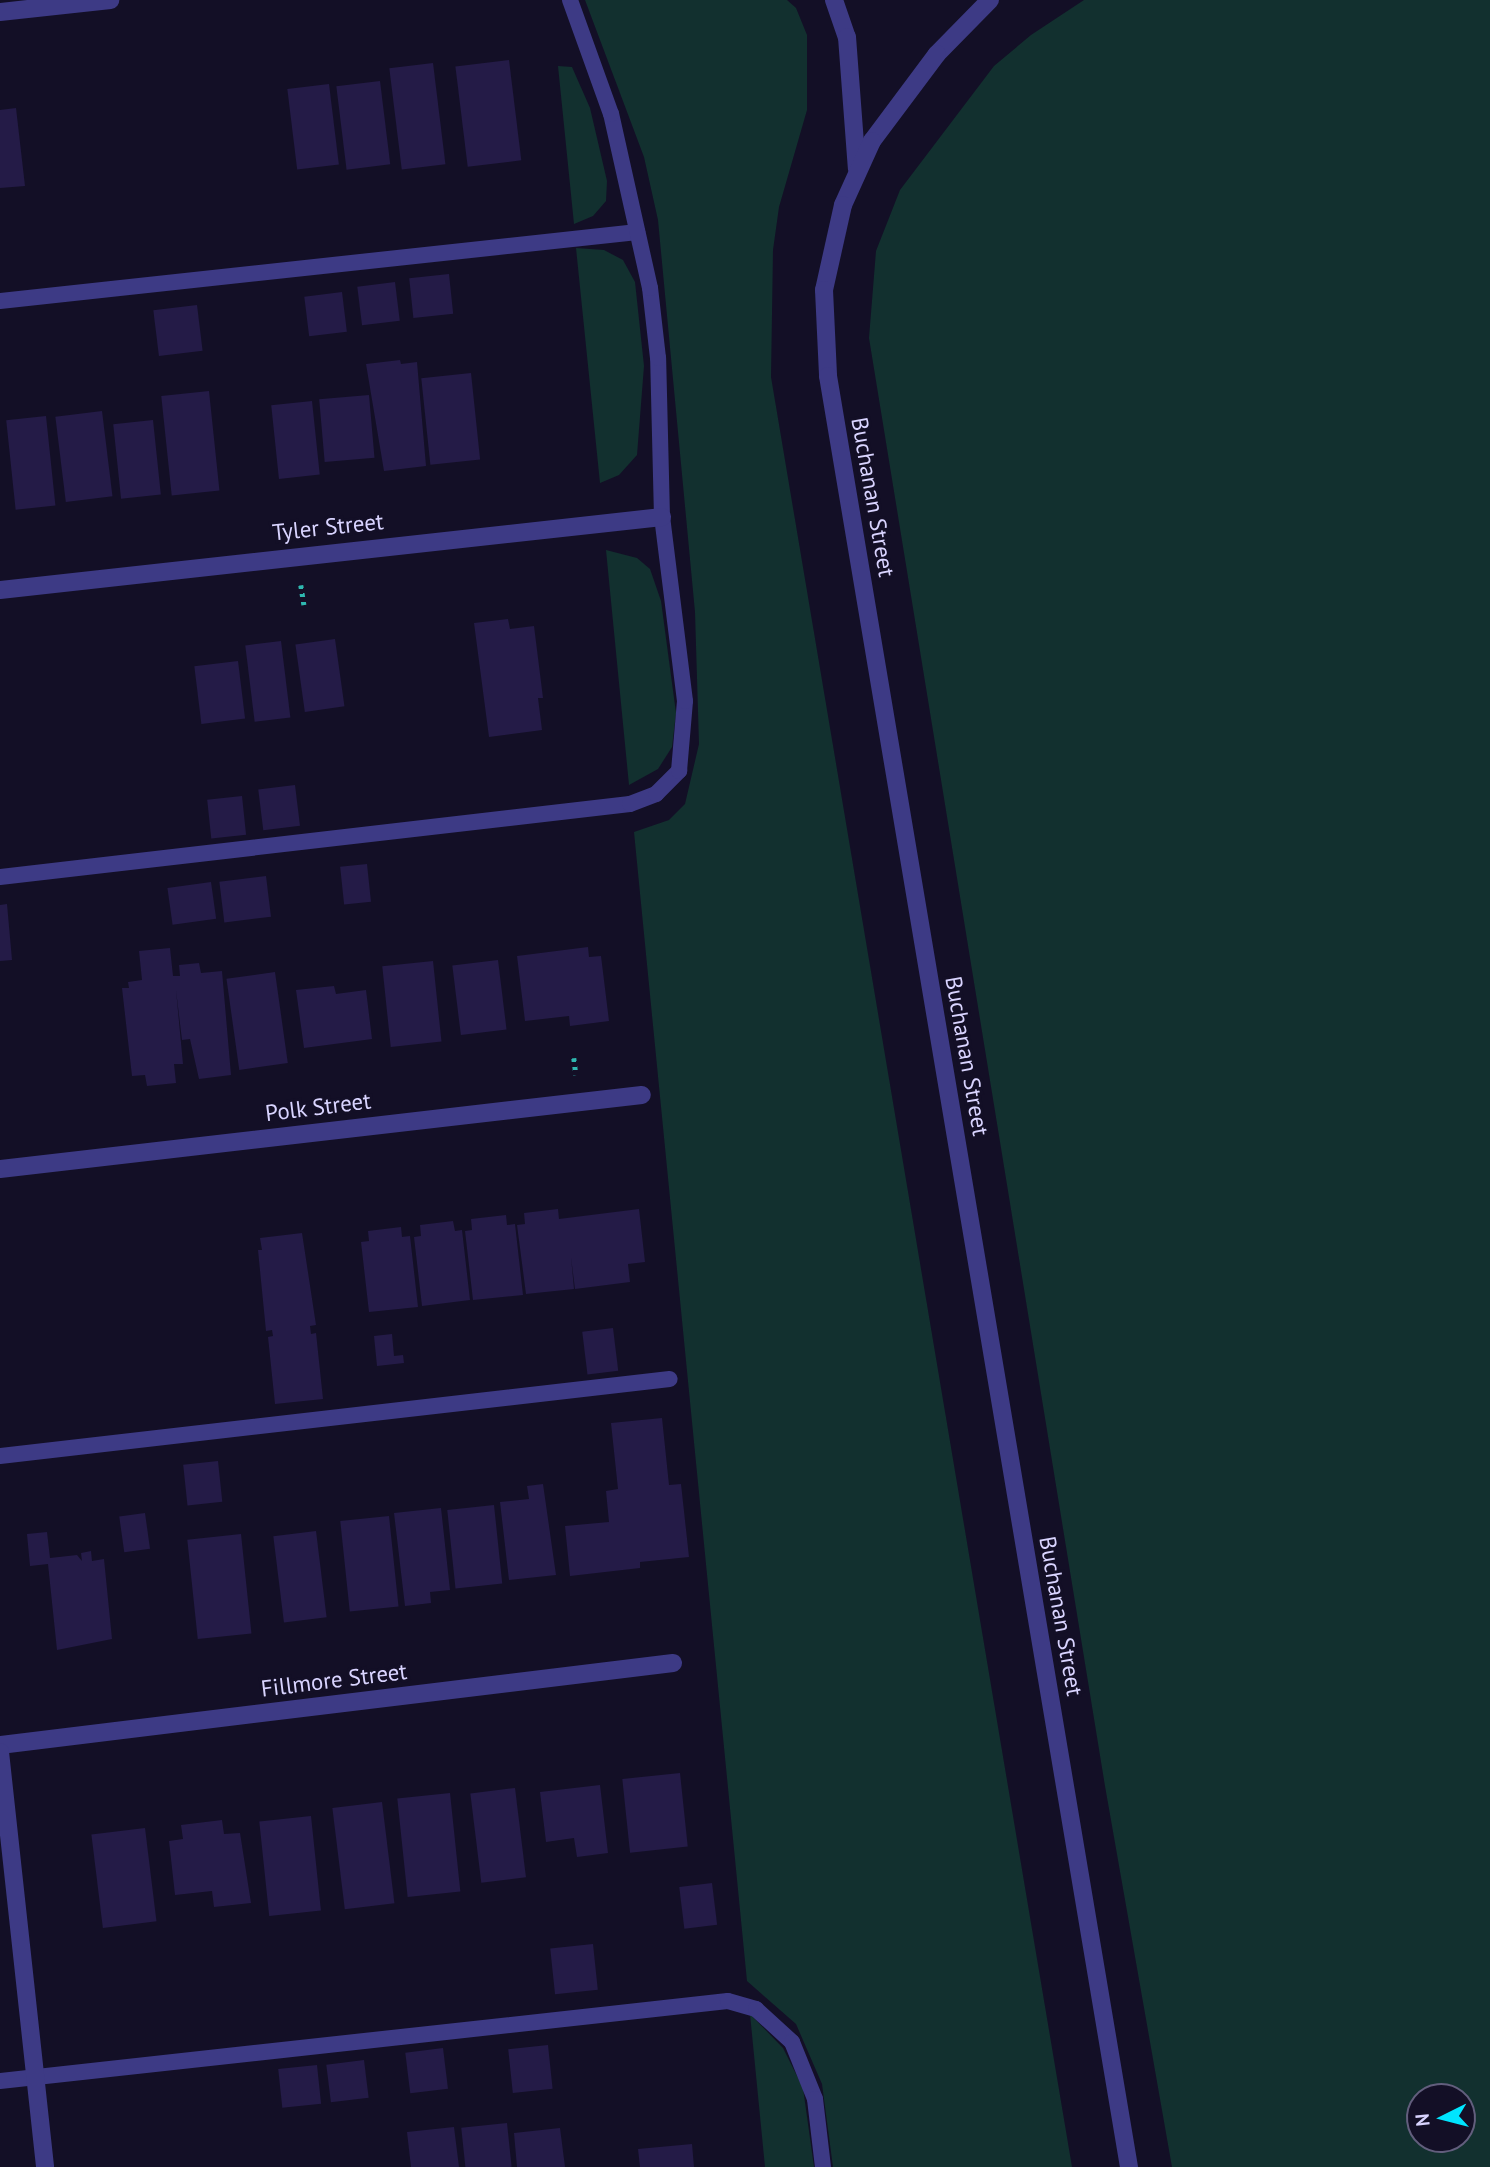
<!DOCTYPE html>
<style>
body{margin:0}
#map{position:relative;width:1490px;height:2167px;overflow:hidden;background:#130f26;font-family:"PT Sans",sans-serif}
div>[style]{position:absolute}
[style*='--x']{left:calc(var(--x)*1px);top:calc(var(--y)*1px);width:calc(var(--w)*1px);rotate:calc(var(--a)*1deg)}
.green>*{inset:0;background:#12302f}
.building>*{inset:0;background:#241b47;transform-origin:0 0}
.path>*{height:4.5px;margin-top:-2.25px;transform-origin:0;background:repeating-linear-gradient(90deg,#2fb8b0 0 3.5px,transparent 0 8.5px)}
.service>*{height:16px;margin:-8px;padding:0 8px;transform-origin:8px;border-radius:8px;background:#3d3a85}
.minor>*{height:18px;margin:-9px;padding:0 9px;transform-origin:9px;border-radius:9px;background:#3d3a85}
.tertiary>*{height:18px;margin:-9px;padding:0 9px;transform-origin:9px;border-radius:9px;background:#3d3a85}
span{translate:-50% -50%;white-space:nowrap;text-align:center;line-height:1.15;-webkit-text-stroke:6px #130f26;paint-order:stroke}
.street-label{font-size:23px;color:#d9d4ff}
.north{position:absolute;left:1406px;top:2083px;width:70px;height:70px;box-sizing:border-box;background:#130f26;border:2px solid #625e7d;border-radius:50%;rotate:264deg;font-size:19px;font-weight:700;line-height:28px;text-align:center;color:#d9d4ff}
.north::after{content:'';display:block;margin:auto;width:24px;height:32px;background:#00e5ff;clip-path:polygon(50% 0,100% 100%,50% 72%,0 100%)}
</style>
<div id="map">
<div class="green">
<div style="clip-path:polygon(585px 0,787px 0,796px 8px,807px 35px,807px 110px,779px 207px,773px 250px,771px 377px,1072px 2167px,833px 2167px,822px 2084px,796px 2024px,747px 1981px,634px 832px,669px 820px,685px 804px,699px 744px,695px 612px,658px 220px,644px 157px)"></div>
<div style="clip-path:polygon(evenodd,1084px 0,1490px 0,1490px 2167px,1172px 2167px,1105px 1786px,869px 338px,876px 251px,900px 190px,994px 66px,1031px 35px,1084px 0,1420px 2097px,1462px 2097px,1462px 2139px,1420px 2139px,1420px 2097px)"></div>
<div style="clip-path:polygon(558px 66px,572px 67px,590px 108px,607px 181px,606px 201px,593px 216px,574px 224px)"></div>
<div style="clip-path:polygon(576px 248px,604px 250px,623px 260px,635px 282px,644px 366px,637px 455px,619px 475px,600px 483px)"></div>
<div style="clip-path:polygon(606px 550px,637px 558px,650px 569px,661px 601px,676px 713px,672px 747px,658px 769px,629px 785px)"></div>
<div style="clip-path:polygon(750px 2014px,783px 2048px,803px 2088px,814px 2167px,765px 2167px)"></div>
</div>
<div class="building">
<div style="left:509px;top:60px;width:101px;height:54px;rotate:83deg"></div>
<div style="left:433px;top:63px;width:102px;height:44px;rotate:83deg"></div>
<div style="left:380px;top:81px;width:84px;height:44px;rotate:83deg"></div>
<div style="left:329px;top:84px;width:81px;height:42px;rotate:83deg"></div>
<div style="clip-path:polygon(16px 108px,25px 186px,0 188px,0 110px)"></div>
<div style="left:449px;top:274px;width:40px;height:40px;rotate:84deg"></div>
<div style="left:395px;top:282px;width:39px;height:38px;rotate:83deg"></div>
<div style="left:342px;top:292px;width:40px;height:38px;rotate:83deg"></div>
<div style="left:197px;top:305px;width:46px;height:44px;rotate:83deg"></div>
<div style="clip-path:polygon(400px 360px,401px 364px,417px 362px,426px 466px,384px 471px,366px 364px)"></div>
<div style="left:471px;top:373px;width:87px;height:50px;rotate:84deg"></div>
<div style="left:209px;top:391px;width:100px;height:48px;rotate:84deg"></div>
<div style="left:369px;top:395px;width:63px;height:50px;rotate:85deg"></div>
<div style="left:312px;top:401px;width:74px;height:41px;rotate:84deg"></div>
<div style="left:102px;top:411px;width:86px;height:47px;rotate:83deg"></div>
<div style="left:46px;top:416px;width:90px;height:40px;rotate:84deg"></div>
<div style="left:153px;top:420px;width:75px;height:40px;rotate:84deg"></div>
<div style="clip-path:polygon(508px 619px,510px 629px,534px 626px,543px 698px,538px 698px,542px 730px,489px 737px,474px 623px)"></div>
<div style="left:335px;top:639px;width:68px;height:40px;rotate:82deg"></div>
<div style="left:281px;top:641px;width:77px;height:36px;rotate:83deg"></div>
<div style="left:238px;top:661px;width:58px;height:44px;rotate:83deg"></div>
<div style="left:295px;top:785px;width:41px;height:37px;rotate:83deg"></div>
<div style="left:242px;top:796px;width:39px;height:35px;rotate:84deg"></div>
<div style="left:367px;top:864px;width:38px;height:27px;rotate:84deg"></div>
<div style="left:266px;top:876px;width:41px;height:47px;rotate:83deg"></div>
<div style="left:211px;top:882px;width:37px;height:44px;rotate:82deg"></div>
<div style="clip-path:polygon(7px 904px,12px 960px,0 961px,0 905px)"></div>
<div style="clip-path:polygon(588px 947px,589px 957px,601px 956px,609px 1021px,570px 1026px,569px 1016px,525px 1021px,517px 956px)"></div>
<div style="clip-path:polygon(170px 948px,173px 976px,180px 976px,179px 965px,199px 963px,201px 973px,222px 971px,231px 1075px,199px 1079px,190px 1039px,182px 1040px,176px 990px,183px 1064px,174px 1064px,176px 1083px,147px 1086px,145px 1075px,132px 1076px,122px 988px,129px 988px,128px 982px,142px 980px,139px 951px)"></div>
<div style="left:498px;top:960px;width:70px;height:46px;rotate:83deg"></div>
<div style="left:433px;top:961px;width:81px;height:51px;rotate:84deg"></div>
<div style="left:275px;top:972px;width:92px;height:49px;rotate:82deg"></div>
<div style="clip-path:polygon(334px 986px,336px 994px,366px 990px,372px 1039px,304px 1048px,296px 990px)"></div>
<div style="clip-path:polygon(558px 1209px,559px 1219px,639px 1209px,645px 1262px,628px 1264px,630px 1282px,575px 1289px,571px 1257px,574px 1289px,526px 1294px,517px 1225px,525px 1224px,524px 1213px)"></div>
<div style="clip-path:polygon(506px 1215px,507px 1225px,515px 1224px,523px 1295px,473px 1300px,465px 1231px,472px 1230px,471px 1219px)"></div>
<div style="clip-path:polygon(453px 1221px,455px 1231px,462px 1230px,470px 1300px,422px 1306px,414px 1237px,421px 1236px,420px 1225px)"></div>
<div style="clip-path:polygon(401px 1227px,402px 1237px,410px 1236px,418px 1307px,369px 1312px,361px 1242px,369px 1241px,368px 1231px)"></div>
<div style="clip-path:polygon(302px 1233px,316px 1325px,310px 1326px,311px 1334px,316px 1333px,323px 1399px,275px 1404px,268px 1337px,273px 1336px,272px 1330px,266px 1331px,258px 1250px,262px 1250px,260px 1238px)"></div>
<div style="left:613px;top:1328px;width:43px;height:31px;rotate:83deg"></div>
<div style="clip-path:polygon(392px 1334px,394px 1356px,403px 1355px,404px 1363px,377px 1366px,374px 1336px)"></div>
<div style="clip-path:polygon(662px 1418px,669px 1485px,681px 1484px,689px 1557px,640px 1562px,640px 1568px,570px 1576px,565px 1526px,609px 1522px,606px 1491px,618px 1489px,611px 1423px)"></div>
<div style="left:218px;top:1461px;width:41px;height:35px;rotate:84deg"></div>
<div style="clip-path:polygon(543px 1484px,556px 1575px,509px 1580px,500px 1502px,529px 1499px,527px 1486px)"></div>
<div style="left:494px;top:1505px;width:79px;height:47px;rotate:84deg"></div>
<div style="clip-path:polygon(441px 1508px,450px 1590px,430px 1592px,431px 1603px,405px 1606px,394px 1513px)"></div>
<div style="left:145px;top:1513px;width:36px;height:26px;rotate:82deg"></div>
<div style="left:389px;top:1516px;width:91px;height:49px;rotate:84deg"></div>
<div style="left:316px;top:1531px;width:87px;height:43px;rotate:83deg"></div>
<div style="clip-path:polygon(47px 1532px,50px 1558px,77px 1555px,82px 1561px,81px 1553px,91px 1551px,92px 1561px,104px 1559px,112px 1639px,57px 1650px,48px 1564px,30px 1566px,27px 1534px)"></div>
<div style="left:241px;top:1534px;width:100px;height:54px;rotate:84deg"></div>
<div style="left:680px;top:1773px;width:74px;height:58px;rotate:84deg"></div>
<div style="clip-path:polygon(600px 1785px,608px 1853px,577px 1857px,574px 1838px,546px 1842px,540px 1792px)"></div>
<div style="left:515px;top:1788px;width:90px;height:45px;rotate:83deg"></div>
<div style="left:450px;top:1793px;width:99px;height:53px;rotate:84deg"></div>
<div style="left:382px;top:1802px;width:102px;height:50px;rotate:83deg"></div>
<div style="left:311px;top:1816px;width:95px;height:52px;rotate:84deg"></div>
<div style="clip-path:polygon(222px 1820px,224px 1834px,240px 1833px,251px 1903px,214px 1907px,212px 1891px,175px 1895px,169px 1841px,183px 1839px,181px 1825px)"></div>
<div style="left:145px;top:1828px;width:94px;height:54px;rotate:83deg"></div>
<div style="left:712px;top:1883px;width:42px;height:33px;rotate:83deg"></div>
<div style="left:593px;top:1944px;width:46px;height:43px;rotate:84deg"></div>
<div style="left:548px;top:2045px;width:44px;height:40px;rotate:84deg"></div>
<div style="left:443px;top:2048px;width:41px;height:38px;rotate:83deg"></div>
<div style="left:364px;top:2060px;width:38px;height:38px;rotate:83deg"></div>
<div style="left:317px;top:2065px;width:39px;height:39px;rotate:84deg"></div>
<div style="left:507px;top:2123px;width:44px;height:46px;rotate:84deg"></div>
<div style="clip-path:polygon(454px 2127px,459px 2167px,411px 2167px,407px 2132px)"></div>
<div style="clip-path:polygon(560px 2128px,565px 2167px,517px 2167px,514px 2133px)"></div>
<div style="clip-path:polygon(692px 2144px,694px 2167px,640px 2167px,638px 2149px)"></div>
</div>
<div class="path">
<div style="--x:301;--y:585;--w:20;--a:81"></div>
<div style="--x:574;--y:1058;--w:17;--a:83"></div>
</div>
<div class="service">
<div style="--x:0;--y:301;--w:641;--a:-6.18"></div>
<div style="--x:0;--y:877;--w:634;--a:-6.61"></div>
<div style="--x:630;--y:804;--w:28;--a:-21"></div>
<div style="--x:656;--y:794;--w:33;--a:-45"></div>
<div style="--x:679;--y:771;--w:70;--a:-85.1"></div>
<div style="--x:685;--y:701;--w:185;--a:-97.1"></div>
<div style="--x:662;--y:517;--w:159;--a:-91.4"></div>
<div style="--x:658;--y:358;--w:70;--a:-96.5"></div>
<div style="--x:650;--y:288;--w:178;--a:-102.6"></div>
<div style="--x:611;--y:114;--w:121;--a:-109.8"></div>
<div style="--x:0;--y:1456;--w:674;--a:-6.56"></div>
<div style="--x:0;--y:2081;--w:732;--a:-6.27"></div>
<div style="--x:728;--y:2001;--w:29;--a:16"></div>
<div style="--x:756;--y:2009;--w:49;--a:42.5"></div>
<div style="--x:792;--y:2042;--w:61;--a:68"></div>
<div style="--x:815;--y:2099;--w:68;--a:83.3"></div>
</div>
<div class="minor">
<div style="--x:0;--y:590;--w:666;--a:-6.29"></div>
<div style="--x:0;--y:1169;--w:646;--a:-6.58"></div>
<div style="--x:0;--y:1745;--w:678;--a:-6.95"></div>
</div>
<div class="tertiary">
<div style="--x:834;--y:0;--w:39;--a:71"></div>
<div style="--x:847;--y:37;--w:132;--a:85.7"></div>
<div style="--x:990;--y:0;--w:76;--a:134.5"></div>
<div style="--x:937;--y:54;--w:109;--a:126.8"></div>
<div style="--x:872;--y:141;--w:70;--a:114.4"></div>
<div style="--x:843;--y:205;--w:87;--a:102.6"></div>
<div style="--x:824;--y:290;--w:86;--a:87.3"></div>
<div style="--x:828;--y:376;--w:1816;--a:80.46"></div>
<div style="--x:0;--y:12;--w:111;--a:-6.2"></div>
<div style="--x:0;--y:1752;--w:417;--a:83.8"></div>
</div>
<div class="street-label">
<span style="left:873px;top:497px;rotate:80deg">Buchanan Street</span>
<span style="left:328px;top:527px;rotate:-6deg">Tyler Street</span>
<span style="left:967px;top:1056px;rotate:80deg">Buchanan Street</span>
<span style="left:318px;top:1107px;rotate:-7deg">Polk Street</span>
<span style="left:1061px;top:1616px;rotate:80deg">Buchanan Street</span>
<span style="left:334px;top:1680px;rotate:-7deg">Fillmore Street</span>
</div>
<div class="north">N</div>
</div>
